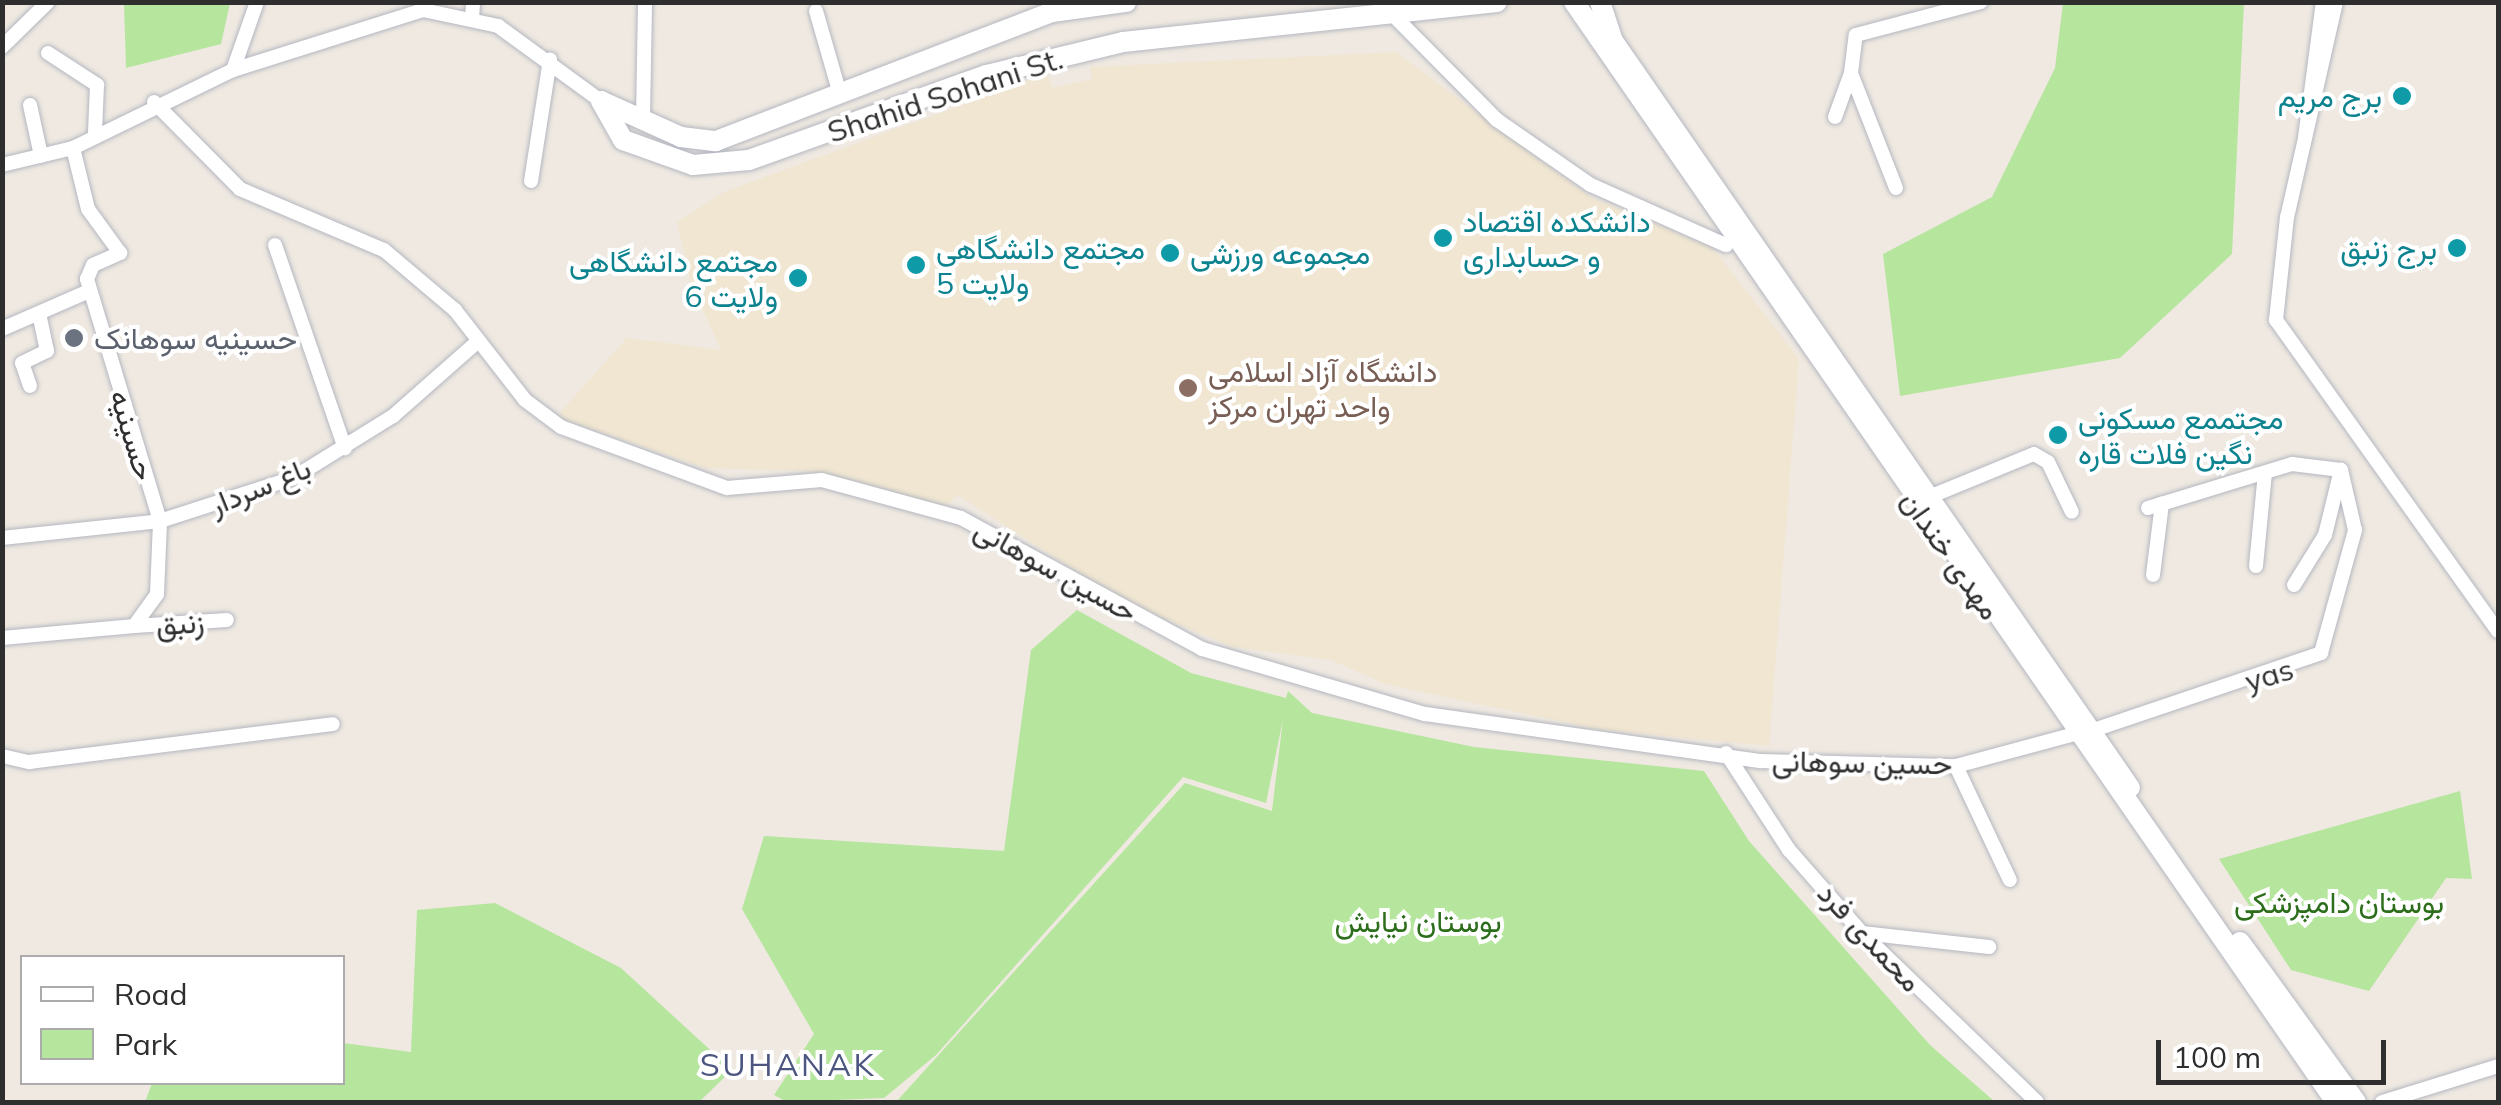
<!DOCTYPE html>
<meta charset="utf-8">
<style>
body{margin:0}
#map{position:relative;width:2501px;height:1105px;overflow:hidden;background:#efe9e1;font-family:Mulish,Vazirmatn,sans-serif}
div>[style]{position:absolute}
[style*='--x']{left:calc(var(--x)*1px);top:calc(var(--y)*1px);width:calc(var(--w)*1px);rotate:calc(var(--a)*1deg)}
.education>*{inset:0;background:#f0e6d1}
.green>*{inset:0;background:#b6e59e}
.roads{filter:drop-shadow(0 0 2px #b4b7c1) drop-shadow(0 0 2px #b4b7c1)}
.street>*{height:14px;margin:-7px;padding:0 7px;transform-origin:7px;border-radius:7px;background:#fff}
.secondary>*{height:20px;margin:-10px;padding:0 10px;transform-origin:10px;border-radius:10px;background:#fff}
.dots>*{width:28px;height:28px;translate:-50% -50%;box-sizing:border-box;border:5px solid #fff;border-radius:50%}
span{translate:-50% -50%;white-space:nowrap;text-align:center;line-height:1.15;-webkit-text-stroke:8px #fff;paint-order:stroke}
.street-label{font-size:30px;color:#2e2e2e}
.culture-label{font-size:30px;color:#0d838f}
.right{translate:-100% -50%;text-align:right}
.left{translate:0 -50%;text-align:left}
.worship-label{font-size:30px;color:#5b616d}
.education-label{font-size:30px;color:#785e54}
.park-label{font-size:30px;color:#2c6e1b}
.neighbourhood-label{font-size:32px;color:#4d5680;letter-spacing:2.5px}
.frame{position:absolute;inset:0;border:5px solid #2e2e2e;pointer-events:none}
.legend{position:absolute;left:20px;top:955px;width:325px;height:130px;box-sizing:border-box;background:#fff;border:2px solid #ababab;margin:0;padding:12px 18px;list-style:none;font-size:30px;color:#2e2e2e}
.legend li{display:flex;align-items:center;gap:20px;height:50px}
.legend b{width:50px;border:2px solid #ababab}
.scale{position:absolute;left:2156px;top:1040px;width:230px;height:45px;box-sizing:border-box;border:5px solid #2e2e2e;border-top:0;padding-left:12px;font-size:30px;line-height:35px;white-space:nowrap;color:#2e2e2e;-webkit-text-stroke:8px #fff;paint-order:stroke}
</style>
<div id="map">
<div class="education">
<div style="clip-path:polygon(1396px 52px,1590px 197px,1712px 247px,1799px 359px,1769px 746px,1601px 730px,1385px 684px,1331px 660px,1233px 647px,1124px 602px,958px 495px,946px 506px,807px 471px,705px 468px,556px 417px,627px 338px,721px 350px,691px 284px,677px 222px,724px 192px,1047px 74px,1053px 88px,1092px 79px,1090px 67px)"></div>
</div>
<div class="green">
<div style="clip-path:polygon(124px 3px,124px 2px,230px 3px,221px 44px,126px 68px)"></div>
<div style="clip-path:polygon(2063px 3px,2244px 3px,2232px 254px,2120px 358px,1900px 396px,1883px 254px,1992px 197px,2055px 68px)"></div>
<div style="clip-path:polygon(1077px 610px,1191px 673px,1286px 698px,1288px 691px,1312px 713px,1474px 747px,1704px 771px,1749px 841px,1930px 1045px,1995px 1102px,896px 1102px,1185px 783px,1272px 811px,1283px 719px,1266px 803px,1183px 777px,936px 1055px,884px 1098px,787px 1102px,774px 1095px,814px 1034px,742px 909px,764px 836px,1004px 851px,1031px 650px)"></div>
<div style="clip-path:polygon(2460px 791px,2472px 879px,2446px 878px,2369px 991px,2291px 970px,2219px 859px)"></div>
<div style="clip-path:polygon(495px 903px,621px 968px,732px 1070px,699px 1102px,145px 1102px,152px 1083px,342px 1082px,343px 1043px,411px 1052px,417px 910px)"></div>
</div>
<div class="roads">
<div class="street">
<div style="--x:2336;--y:2;--w:221;--a:102.8"></div>
<div style="--x:2287;--y:217;--w:104;--a:96.1"></div>
<div style="--x:2276;--y:320;--w:382;--a:54.5"></div>
<div style="--x:816;--y:11;--w:79;--a:73.9"></div>
<div style="--x:1395;--y:17;--w:145;--a:45.3"></div>
<div style="--x:1497;--y:120;--w:114;--a:34.7"></div>
<div style="--x:1591;--y:185;--w:148;--a:24"></div>
<div style="--x:472;--y:18;--w:16;--a:-86"></div>
<div style="--x:2;--y:47;--w:64;--a:-44.4"></div>
<div style="--x:48;--y:53;--w:59;--a:33.1"></div>
<div style="--x:97;--y:85;--w:48;--a:92.4"></div>
<div style="--x:233;--y:70;--w:72;--a:-70.6"></div>
<div style="--x:154;--y:102;--w:122;--a:45.3"></div>
<div style="--x:240;--y:189;--w:156;--a:23"></div>
<div style="--x:384;--y:250;--w:93;--a:40.2"></div>
<div style="--x:455;--y:310;--w:114;--a:52.1"></div>
<div style="--x:525;--y:400;--w:45;--a:36.9"></div>
<div style="--x:561;--y:427;--w:177;--a:20.2"></div>
<div style="--x:727;--y:488;--w:95;--a:-4.8"></div>
<div style="--x:822;--y:480;--w:144;--a:15.3"></div>
<div style="--x:961;--y:518;--w:274;--a:28.5"></div>
<div style="--x:1202;--y:649;--w:232;--a:16.3"></div>
<div style="--x:1425;--y:714;--w:338;--a:8"></div>
<div style="--x:1760;--y:761;--w:196;--a:1.5"></div>
<div style="--x:1956;--y:766;--w:123;--a:-15.1"></div>
<div style="--x:30;--y:105;--w:52;--a:77.8"></div>
<div style="--x:1835;--y:117;--w:47;--a:-70"></div>
<div style="--x:643;--y:118;--w:116;--a:-89"></div>
<div style="--x:2305;--y:138;--w:137;--a:-82.5"></div>
<div style="--x:2;--y:165;--w:73;--a:-13.5"></div>
<div style="--x:73;--y:148;--w:178;--a:-26"></div>
<div style="--x:233;--y:70;--w:199;--a:-17.5"></div>
<div style="--x:423;--y:10;--w:77;--a:12"></div>
<div style="--x:498;--y:26;--w:127;--a:36.1"></div>
<div style="--x:531;--y:181;--w:123;--a:-81.1"></div>
<div style="--x:1896;--y:188;--w:123;--a:-111.4"></div>
<div style="--x:1851;--y:73;--w:38;--a:-83"></div>
<div style="--x:1856;--y:35;--w:129;--a:-14.8"></div>
<div style="--x:275;--y:245;--w:215;--a:71"></div>
<div style="--x:2;--y:329;--w:95;--a:-23.6"></div>
<div style="--x:30;--y:386;--w:24;--a:-109"></div>
<div style="--x:22;--y:363;--w:28;--a:-26"></div>
<div style="--x:47;--y:351;--w:33;--a:-102"></div>
<div style="--x:1929;--y:497;--w:113;--a:-22.3"></div>
<div style="--x:2034;--y:454;--w:16;--a:30"></div>
<div style="--x:2048;--y:462;--w:55;--a:64.4"></div>
<div style="--x:2148;--y:508;--w:151;--a:-17"></div>
<div style="--x:2292;--y:464;--w:49;--a:7"></div>
<div style="--x:2;--y:538;--w:159;--a:-6.1"></div>
<div style="--x:160;--y:521;--w:140;--a:-17.9"></div>
<div style="--x:293;--y:478;--w:118;--a:-31.8"></div>
<div style="--x:393;--y:416;--w:113;--a:-41.4"></div>
<div style="--x:2256;--y:566;--w:94;--a:-84.5"></div>
<div style="--x:2153;--y:575;--w:72;--a:-82.8"></div>
<div style="--x:2294;--y:585;--w:59;--a:-58.2"></div>
<div style="--x:2325;--y:535;--w:67;--a:-76.2"></div>
<div style="--x:134;--y:626;--w:93;--a:-3.7"></div>
<div style="--x:2;--y:638;--w:133;--a:-5.2"></div>
<div style="--x:134;--y:626;--w:39;--a:-54"></div>
<div style="--x:157;--y:594;--w:73;--a:-87.6"></div>
<div style="--x:160;--y:521;--w:253;--a:-106.8"></div>
<div style="--x:87;--y:279;--w:15;--a:-67"></div>
<div style="--x:93;--y:265;--w:30;--a:-24"></div>
<div style="--x:120;--y:253;--w:54;--a:-126"></div>
<div style="--x:88;--y:209;--w:63;--a:-103.8"></div>
<div style="--x:2091;--y:731;--w:243;--a:-18.7"></div>
<div style="--x:2321;--y:653;--w:128;--a:-74.5"></div>
<div style="--x:2355;--y:530;--w:62;--a:-103.1"></div>
<div style="--x:1726;--y:753;--w:116;--a:57"></div>
<div style="--x:1789;--y:850;--w:111;--a:48.7"></div>
<div style="--x:1862;--y:933;--w:243;--a:44"></div>
<div style="--x:2;--y:756;--w:28;--a:13"></div>
<div style="--x:29;--y:762;--w:306;--a:-7.1"></div>
<div style="--x:1956;--y:766;--w:126;--a:64.7"></div>
<div style="--x:1862;--y:933;--w:128;--a:6.3"></div>
<div style="--x:2382;--y:1102;--w:121;--a:-17.2"></div>
</div>
<div class="secondary">
<div style="--x:1574;--y:2;--w:1338;--a:55.29"></div>
<div style="--x:1600;--y:2;--w:41;--a:71.6"></div>
<div style="--x:1613;--y:41;--w:908;--a:55.31"></div>
<div style="--x:601;--y:101;--w:45;--a:60.6"></div>
<div style="--x:623;--y:140;--w:74;--a:19.7"></div>
<div style="--x:693;--y:165;--w:56;--a:-5.1"></div>
<div style="--x:749;--y:160;--w:253;--a:-19.7"></div>
<div style="--x:987;--y:75;--w:140;--a:-13.6"></div>
<div style="--x:1123;--y:42;--w:376;--a:-6.1"></div>
<div style="--x:601;--y:101;--w:88;--a:24.2"></div>
<div style="--x:681;--y:137;--w:35;--a:7"></div>
<div style="--x:716;--y:141;--w:360;--a:-21"></div>
<div style="--x:1052;--y:12;--w:75;--a:-7.7"></div>
<div style="--x:2240;--y:942;--w:198;--a:54.1"></div>
</div>
</div>
<div class="dots">
<div style="left:2402px;top:96px;background:#0f9aa8"></div>
<div style="left:1443px;top:238px;background:#0f9aa8"></div>
<div style="left:2457px;top:248px;background:#0f9aa8"></div>
<div style="left:1170px;top:253px;background:#0f9aa8"></div>
<div style="left:916px;top:265px;background:#0f9aa8"></div>
<div style="left:798px;top:278px;background:#0f9aa8"></div>
<div style="left:74px;top:338px;background:#6b7280"></div>
<div style="left:1188px;top:388px;background:#8d6e63"></div>
<div style="left:2058px;top:435px;background:#0f9aa8"></div>
</div>
<div class="street-label">
<span style="left:945px;top:95px;rotate:-18deg">Shahid Sohani St.</span>
<span style="left:133px;top:435px;rotate:73deg">حسینیه</span>
<span style="left:260px;top:486px;rotate:-22deg">باغ سردار</span>
<span style="left:1951px;top:555px;rotate:55deg">مهدی خندان</span>
<span style="left:1056px;top:570px;rotate:29deg">حسین سوهانی</span>
<span style="left:180px;top:623px;rotate:-4deg">زنبق</span>
<span style="left:2269px;top:675px;rotate:-17deg">yas</span>
<span style="left:1862px;top:762px;rotate:1deg">حسین سوهانی</span>
<span style="left:1870px;top:937px;rotate:47deg">محمدی فرد</span>
</div>
<div class="culture-label">
<span class="right" style="left:2382px;top:96px">برج مریم</span>
<span class="left" style="left:1463px;top:238px">دانشکده اقتصاد<br>و حسابداری</span>
<span class="left" style="left:936px;top:265px">مجتمع دانشگاهی<br>ولایت 5</span>
<span class="right" style="left:2437px;top:248px">برج زنبق</span>
<span class="left" style="left:1190px;top:253px">مجموعه ورزشی</span>
<span class="right" style="left:778px;top:278px">مجتمع دانشگاهی<br>ولایت 6</span>
<span class="left" style="left:2078px;top:435px">مجتممع مسکونی<br>نگین فلات قاره</span>
</div>
<div class="worship-label">
<span class="left" style="left:94px;top:338px">حسینیه سوهانک</span>
</div>
<div class="education-label">
<span class="left" style="left:1208px;top:388px">دانشگاه آزاد اسلامی<br>واحد تهران مرکز</span>
</div>
<div class="park-label">
<span style="left:2339px;top:902px">بوستان دامپزشکی</span>
<span style="left:1418px;top:921px">بوستان نیایش</span>
</div>
<div class="neighbourhood-label">
<span style="left:788px;top:1064px">SUHANAK</span>
</div>
<div class="frame"></div>
<ul class="legend">
<li><b style="height:12px;background:#fff"></b>Road</li>
<li><b style="height:28px;background:#b6e59e"></b>Park</li>
</ul>
<div class="scale">100 m</div>
</div>
